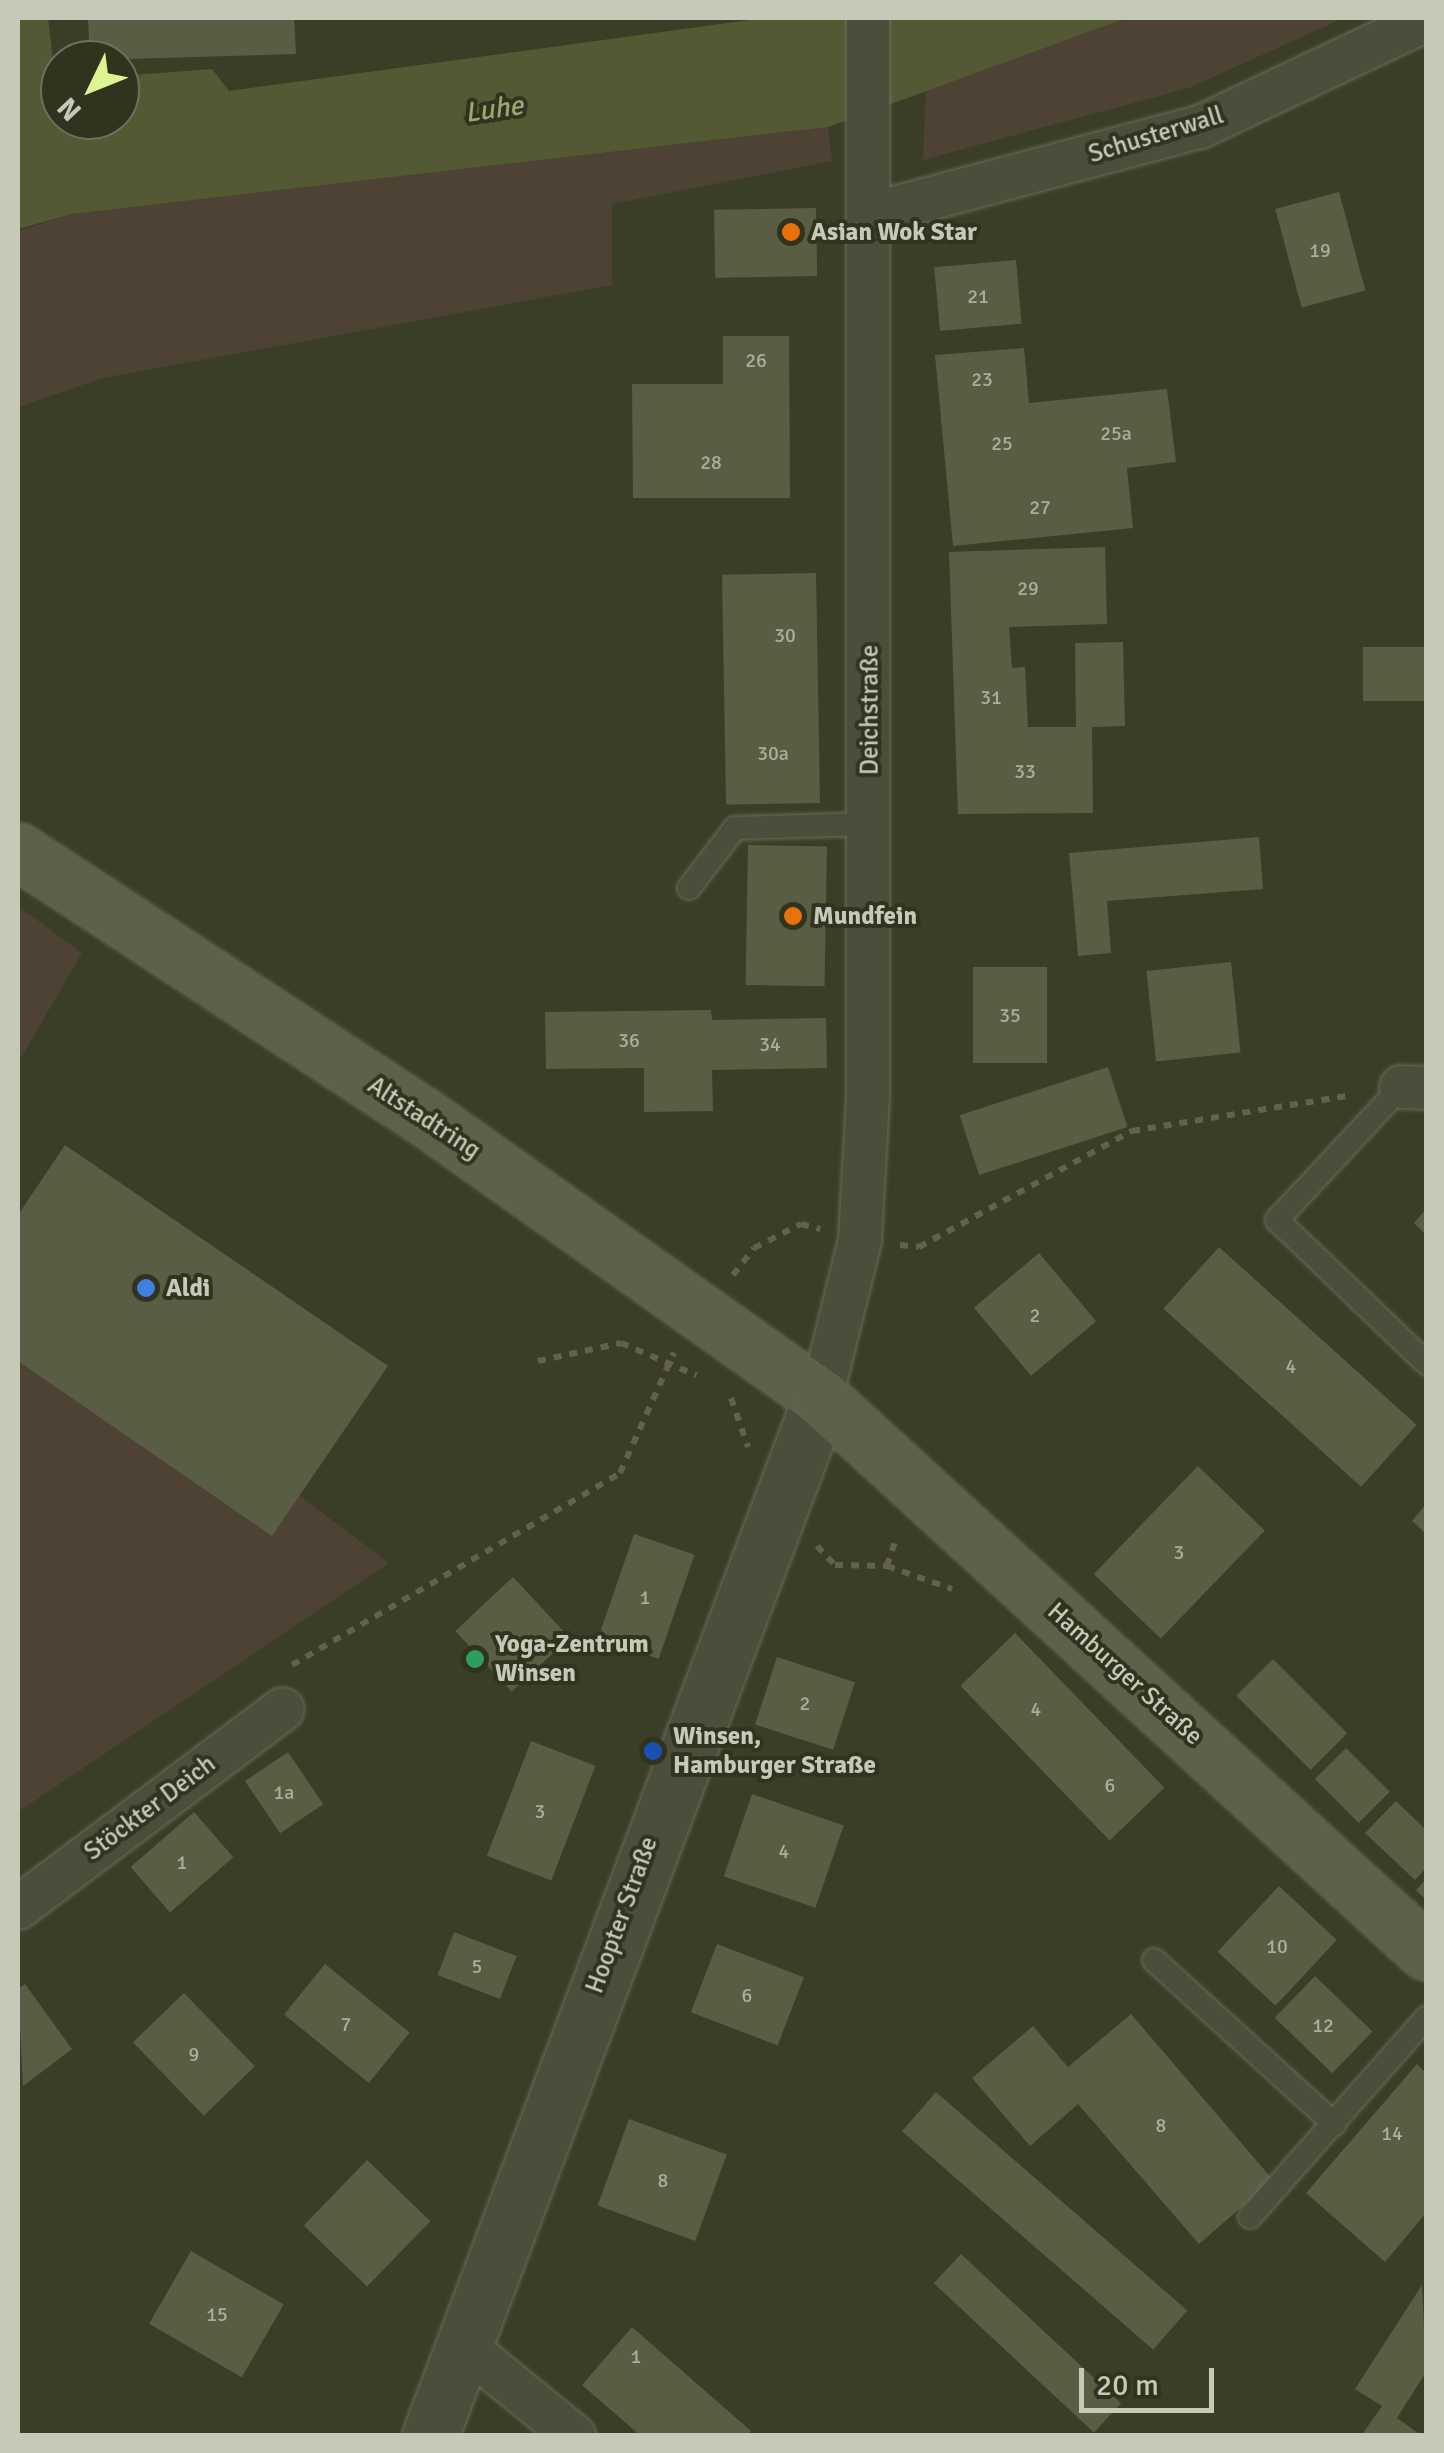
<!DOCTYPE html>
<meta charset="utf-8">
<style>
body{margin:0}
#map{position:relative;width:1444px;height:2453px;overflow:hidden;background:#3a3e26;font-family:Signika,sans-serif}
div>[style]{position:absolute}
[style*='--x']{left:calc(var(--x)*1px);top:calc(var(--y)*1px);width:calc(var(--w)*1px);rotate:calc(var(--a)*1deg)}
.green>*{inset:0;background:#4d4234}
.water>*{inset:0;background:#535a33}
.building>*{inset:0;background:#595d43;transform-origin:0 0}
.path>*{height:6px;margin-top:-3px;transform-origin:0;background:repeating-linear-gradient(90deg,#645f4f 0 8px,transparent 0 16px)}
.roads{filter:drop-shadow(0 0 2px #686c58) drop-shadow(0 0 2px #686c58)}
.service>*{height:22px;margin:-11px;padding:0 11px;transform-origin:11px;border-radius:11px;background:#4b4e3a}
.minor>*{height:42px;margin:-21px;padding:0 21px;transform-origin:21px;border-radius:21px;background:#4b4e3a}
.tertiary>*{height:55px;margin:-27.5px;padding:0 27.5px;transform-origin:27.5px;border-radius:27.5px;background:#4b4e3a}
.secondary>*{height:55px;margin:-27.5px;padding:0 27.5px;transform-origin:27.5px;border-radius:27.5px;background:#5c6149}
.dots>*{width:28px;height:28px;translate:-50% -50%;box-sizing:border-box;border:5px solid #30341f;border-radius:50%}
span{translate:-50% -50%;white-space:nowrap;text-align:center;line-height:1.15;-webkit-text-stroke:8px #30341f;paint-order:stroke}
.number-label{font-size:20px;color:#aaae9a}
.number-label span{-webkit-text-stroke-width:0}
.street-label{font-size:25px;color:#c5c9b7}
.poi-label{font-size:25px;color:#c5c9b7;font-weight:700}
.left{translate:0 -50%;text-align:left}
.water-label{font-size:28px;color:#9da672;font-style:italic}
.frame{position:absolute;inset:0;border:20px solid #c5c9b7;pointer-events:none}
.north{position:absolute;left:40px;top:40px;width:100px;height:100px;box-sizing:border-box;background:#30341f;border:2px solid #6c705c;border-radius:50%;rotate:227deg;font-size:28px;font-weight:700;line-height:40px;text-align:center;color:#c5c9b7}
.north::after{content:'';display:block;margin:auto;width:35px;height:45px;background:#def392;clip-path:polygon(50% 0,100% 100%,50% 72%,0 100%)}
.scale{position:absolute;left:1079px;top:2368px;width:135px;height:45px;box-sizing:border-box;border:5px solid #c5c9b7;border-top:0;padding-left:12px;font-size:30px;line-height:35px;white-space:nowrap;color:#c5c9b7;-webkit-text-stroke:8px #30341f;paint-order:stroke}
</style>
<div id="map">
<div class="green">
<div style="clip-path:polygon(1126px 18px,1344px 18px,1189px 88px,923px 160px,926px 89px)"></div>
<div style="clip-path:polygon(828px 127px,832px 161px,612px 204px,612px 285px,103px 378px,18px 407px,18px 231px,72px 214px)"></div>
<div style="clip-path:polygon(18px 906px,82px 953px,18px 1063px)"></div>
<div style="clip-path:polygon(18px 1284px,389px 1563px,18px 1812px)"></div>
</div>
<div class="water">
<div style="clip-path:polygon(18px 18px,48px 18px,60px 120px,120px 120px,120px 76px,212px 69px,229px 91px,764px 18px,1126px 18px,828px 127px,72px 214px,18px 229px)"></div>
</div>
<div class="building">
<div style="clip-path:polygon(88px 18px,294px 18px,296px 54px,90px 60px)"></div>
<div style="left:1339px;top:192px;width:102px;height:66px;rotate:75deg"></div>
<div style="left:816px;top:208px;width:68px;height:102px;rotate:89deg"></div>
<div style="left:1016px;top:260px;width:64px;height:82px;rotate:85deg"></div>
<div style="clip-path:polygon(723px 336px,789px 336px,790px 498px,633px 498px,632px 384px,723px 384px)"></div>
<div style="clip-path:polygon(1024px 348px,1029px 403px,1167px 389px,1176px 462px,1127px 468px,1133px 528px,953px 546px,935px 355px)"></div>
<div style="clip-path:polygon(1105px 547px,1107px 624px,1009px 627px,1012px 668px,1025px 667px,1028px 727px,1076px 727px,1075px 643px,1123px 642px,1125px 726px,1092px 727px,1093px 813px,958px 814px,949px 552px)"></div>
<div style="left:816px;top:573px;width:230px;height:94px;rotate:89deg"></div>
<div style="left:1363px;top:647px;width:63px;height:54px"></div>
<div style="clip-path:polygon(1259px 837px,1263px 889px,1107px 901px,1111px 953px,1078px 956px,1069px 853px)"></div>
<div style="left:748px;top:845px;width:79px;height:140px;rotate:1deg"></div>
<div style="left:1231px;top:962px;width:91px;height:85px;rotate:84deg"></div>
<div style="left:973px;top:967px;width:74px;height:96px"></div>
<div style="clip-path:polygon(711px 1010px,712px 1020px,826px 1018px,827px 1068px,712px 1070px,713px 1111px,644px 1112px,644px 1068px,546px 1069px,545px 1012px)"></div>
<div style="left:1108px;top:1067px;width:63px;height:156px;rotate:72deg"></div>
<div style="clip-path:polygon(65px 1145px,388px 1366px,272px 1536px,18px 1361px,18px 1215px)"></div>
<div style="clip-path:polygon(1426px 1209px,1426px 1235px,1414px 1223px)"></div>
<div style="left:1219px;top:1247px;width:266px;height:83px;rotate:42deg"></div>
<div style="left:1039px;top:1253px;width:89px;height:85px;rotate:50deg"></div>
<div style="left:1198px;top:1466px;width:93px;height:150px;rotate:44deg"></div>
<div style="clip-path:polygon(1426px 1504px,1426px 1534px,1412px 1521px)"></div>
<div style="left:634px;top:1534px;width:64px;height:110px;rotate:19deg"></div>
<div style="left:513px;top:1577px;width:83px;height:79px;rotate:47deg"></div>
<div style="left:1015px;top:1633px;width:215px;height:76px;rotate:46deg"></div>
<div style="left:777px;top:1657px;width:82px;height:71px;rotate:18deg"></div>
<div style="left:1273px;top:1659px;width:105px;height:52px;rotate:45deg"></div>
<div style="left:531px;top:1741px;width:69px;height:123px;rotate:21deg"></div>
<div style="left:1346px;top:1748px;width:62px;height:44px;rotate:45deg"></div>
<div style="left:288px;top:1752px;width:63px;height:52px;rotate:56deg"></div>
<div style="left:752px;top:1794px;width:97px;height:87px;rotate:19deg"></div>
<div style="clip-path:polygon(1396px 1801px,1426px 1830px,1426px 1868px,1415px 1880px,1365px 1833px)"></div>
<div style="left:194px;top:1812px;width:60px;height:84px;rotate:49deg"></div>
<div style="clip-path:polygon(1426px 1879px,1426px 1900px,1416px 1890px)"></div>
<div style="left:1279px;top:1886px;width:79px;height:90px;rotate:43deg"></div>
<div style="left:454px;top:1932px;width:67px;height:46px;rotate:21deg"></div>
<div style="left:717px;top:1944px;width:93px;height:73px;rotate:21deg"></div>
<div style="left:325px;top:1964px;width:109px;height:65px;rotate:39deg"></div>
<div style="left:1315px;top:1976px;width:80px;height:58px;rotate:44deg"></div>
<div style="clip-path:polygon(25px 1984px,72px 2049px,23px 2086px,18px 1989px)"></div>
<div style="left:184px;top:1993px;width:102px;height:71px;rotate:46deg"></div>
<div style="clip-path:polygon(1131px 2014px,1273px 2180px,1199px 2244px,1078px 2104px,1030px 2146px,972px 2078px,1033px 2026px,1068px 2067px)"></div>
<div style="clip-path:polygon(1417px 2064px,1426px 2073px,1426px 2213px,1385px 2262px,1306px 2193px)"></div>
<div style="left:936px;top:2092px;width:333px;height:52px;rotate:41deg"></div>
<div style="left:629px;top:2119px;width:104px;height:92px;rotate:20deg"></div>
<div style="left:367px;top:2160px;width:88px;height:91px;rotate:44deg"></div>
<div style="left:191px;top:2251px;width:107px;height:84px;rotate:30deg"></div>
<div style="left:961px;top:2254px;width:219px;height:40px;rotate:43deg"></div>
<div style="clip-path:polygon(1422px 2285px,1426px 2372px,1397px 2418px,1422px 2436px,1361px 2436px,1382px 2406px,1355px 2389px)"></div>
<div style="clip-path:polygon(632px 2327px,751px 2431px,747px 2436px,641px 2436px,582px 2385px)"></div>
</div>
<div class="path">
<div style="--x:900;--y:1245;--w:19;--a:6"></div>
<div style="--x:919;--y:1247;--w:243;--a:-28.6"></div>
<div style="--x:1132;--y:1131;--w:217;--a:-9.3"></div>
<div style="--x:733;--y:1275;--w:34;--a:-52"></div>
<div style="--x:754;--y:1248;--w:53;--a:-27.1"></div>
<div style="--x:801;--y:1224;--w:20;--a:15"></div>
<div style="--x:538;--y:1361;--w:85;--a:-12.2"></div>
<div style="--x:621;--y:1343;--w:82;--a:23.1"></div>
<div style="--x:731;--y:1398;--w:52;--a:70.9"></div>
<div style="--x:817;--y:1546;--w:26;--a:47"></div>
<div style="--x:835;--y:1565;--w:52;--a:1.1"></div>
<div style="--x:887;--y:1566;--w:69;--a:19.5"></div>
<div style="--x:887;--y:1566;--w:32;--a:-72"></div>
<div style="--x:292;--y:1665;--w:380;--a:-30.3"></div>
<div style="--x:620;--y:1473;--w:132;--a:-65.8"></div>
</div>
<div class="roads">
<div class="service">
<div style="--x:689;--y:888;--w:76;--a:-52.5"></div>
<div style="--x:735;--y:828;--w:134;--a:-1.7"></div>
<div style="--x:1401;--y:1087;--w:182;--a:133"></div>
<div style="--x:1277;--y:1220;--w:207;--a:43.8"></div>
<div style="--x:1154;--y:1960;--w:244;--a:42.3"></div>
<div style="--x:1250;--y:2217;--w:266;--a:-48.5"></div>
</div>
<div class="minor">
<div style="--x:872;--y:214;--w:339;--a:-14.9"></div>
<div style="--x:1200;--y:127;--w:250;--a:-25.3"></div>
<div style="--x:1401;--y:1087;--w:25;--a:2"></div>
<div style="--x:821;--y:1398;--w:163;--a:-76.1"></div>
<div style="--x:860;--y:1240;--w:142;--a:-86.8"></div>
<div style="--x:868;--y:1098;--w:1080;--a:-90"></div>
<div style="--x:18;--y:1908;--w:331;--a:-36.9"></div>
<div style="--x:463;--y:2345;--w:144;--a:39.3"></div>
</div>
<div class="tertiary">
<div style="--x:430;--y:2436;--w:1109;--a:-69.36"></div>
</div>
<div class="secondary">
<div style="--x:18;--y:851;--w:483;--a:33.2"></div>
<div style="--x:422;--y:1115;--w:489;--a:35.3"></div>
<div style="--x:821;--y:1398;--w:820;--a:42.48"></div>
</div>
</div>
<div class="dots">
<div style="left:791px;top:232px;background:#e8710a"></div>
<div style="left:793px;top:916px;background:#e8710a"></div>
<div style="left:146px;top:1288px;background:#3f7fe0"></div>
<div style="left:475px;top:1659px;background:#2e9e5b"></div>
<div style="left:653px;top:1751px;background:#1a4fb4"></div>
</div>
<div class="number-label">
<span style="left:1320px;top:250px">19</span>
<span style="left:978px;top:296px">21</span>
<span style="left:756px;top:360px">26</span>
<span style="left:982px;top:379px">23</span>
<span style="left:1116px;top:433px">25a</span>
<span style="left:1002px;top:443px">25</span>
<span style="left:711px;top:462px">28</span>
<span style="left:1040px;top:507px">27</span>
<span style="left:1028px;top:588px">29</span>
<span style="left:785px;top:635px">30</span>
<span style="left:991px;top:697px">31</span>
<span style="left:773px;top:753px">30a</span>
<span style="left:1025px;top:771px">33</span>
<span style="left:1010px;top:1015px">35</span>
<span style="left:629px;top:1040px">36</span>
<span style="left:770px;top:1044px">34</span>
<span style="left:1035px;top:1315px">2</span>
<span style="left:1291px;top:1366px">4</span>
<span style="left:1179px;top:1552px">3</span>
<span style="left:645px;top:1597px">1</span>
<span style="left:805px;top:1703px">2</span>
<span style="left:1036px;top:1709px">4</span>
<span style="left:1110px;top:1785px">6</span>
<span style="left:284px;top:1792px">1a</span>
<span style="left:540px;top:1811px">3</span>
<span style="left:784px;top:1851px">4</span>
<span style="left:182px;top:1862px">1</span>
<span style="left:1277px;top:1946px">10</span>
<span style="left:477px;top:1966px">5</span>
<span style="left:747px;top:1995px">6</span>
<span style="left:346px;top:2024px">7</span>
<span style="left:1323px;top:2025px">12</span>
<span style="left:194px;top:2054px">9</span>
<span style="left:1161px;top:2125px">8</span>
<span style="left:1392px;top:2133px">14</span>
<span style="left:663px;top:2180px">8</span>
<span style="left:217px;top:2314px">15</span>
<span style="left:636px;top:2356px">1</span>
</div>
<div class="street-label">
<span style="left:1156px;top:135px;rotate:-17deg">Schusterwall</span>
<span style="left:870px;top:710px;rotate:-90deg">Deichstraße</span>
<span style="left:424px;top:1118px;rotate:33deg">Altstadtring</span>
<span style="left:1125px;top:1674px;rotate:42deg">Hamburger Straße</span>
<span style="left:150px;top:1808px;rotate:-37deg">Stöckter Deich</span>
<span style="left:622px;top:1915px;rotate:-70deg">Hoopter Straße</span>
</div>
<div class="poi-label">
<span class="left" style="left:811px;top:232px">Asian Wok Star</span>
<span class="left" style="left:813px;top:916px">Mundfein</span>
<span class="left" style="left:166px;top:1288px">Aldi</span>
<span class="left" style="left:495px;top:1659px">Yoga-Zentrum<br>Winsen</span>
<span class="left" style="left:673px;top:1751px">Winsen,<br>Hamburger Straße</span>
</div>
<div class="water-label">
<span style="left:494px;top:109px;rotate:-8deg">Luhe</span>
</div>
<div class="frame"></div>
<div class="north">N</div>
<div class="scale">20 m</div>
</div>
